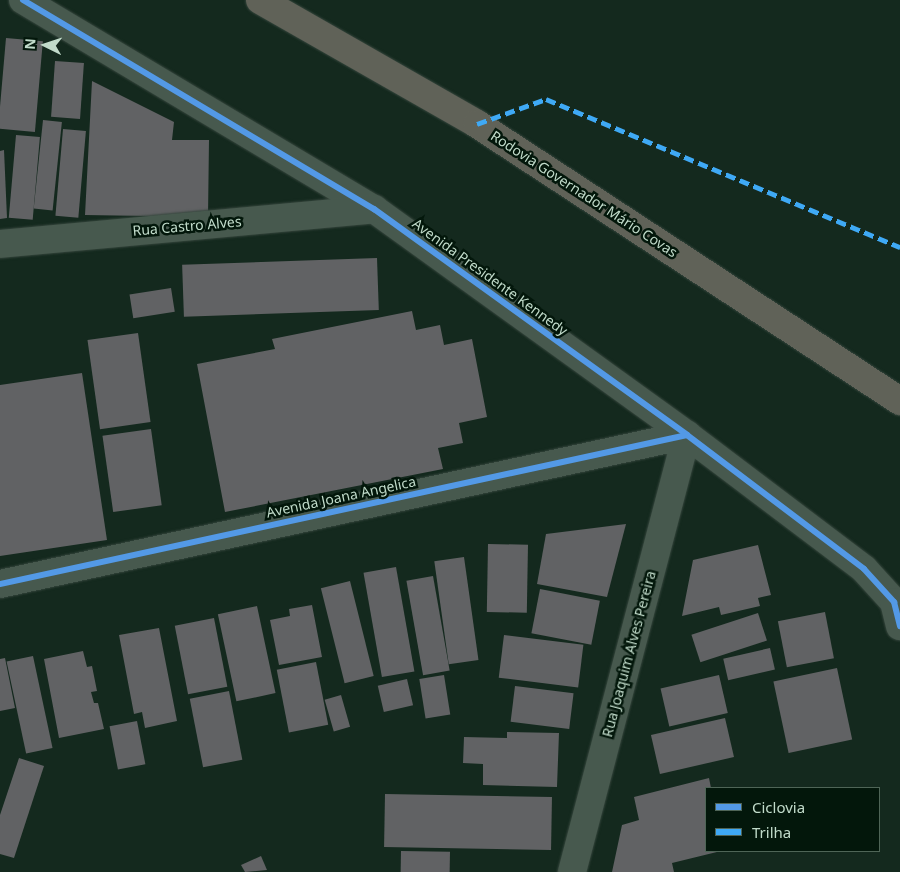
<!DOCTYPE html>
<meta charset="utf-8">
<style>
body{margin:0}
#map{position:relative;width:900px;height:872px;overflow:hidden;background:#14291e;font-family:"Noto Sans",sans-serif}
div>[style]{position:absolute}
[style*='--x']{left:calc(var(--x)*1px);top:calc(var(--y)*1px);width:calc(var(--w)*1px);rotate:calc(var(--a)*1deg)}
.building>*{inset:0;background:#616264;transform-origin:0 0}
.roads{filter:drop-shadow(0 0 1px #35453c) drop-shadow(0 0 1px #35453c)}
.minor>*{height:28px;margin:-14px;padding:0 14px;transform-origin:14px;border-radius:14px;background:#47594e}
.highway>*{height:28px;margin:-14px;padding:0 14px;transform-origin:14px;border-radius:14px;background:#606258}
.quiet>*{height:5px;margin-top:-2.5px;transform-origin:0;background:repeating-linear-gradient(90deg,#3fa9f5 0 10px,transparent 0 15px)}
.cycleway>*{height:6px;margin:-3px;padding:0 3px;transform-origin:3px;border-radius:3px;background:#5399e6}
span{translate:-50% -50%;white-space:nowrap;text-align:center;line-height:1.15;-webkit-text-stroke:5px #03170b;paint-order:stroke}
.street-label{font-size:14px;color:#c1dbca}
.legend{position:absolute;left:705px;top:787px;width:175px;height:65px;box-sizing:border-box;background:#03170b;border:1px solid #4f6557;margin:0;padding:6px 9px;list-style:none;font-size:15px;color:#c1dbca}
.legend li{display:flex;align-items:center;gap:10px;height:25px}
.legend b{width:25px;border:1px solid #4f6557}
.north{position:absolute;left:20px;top:20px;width:50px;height:50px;-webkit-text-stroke:4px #03170b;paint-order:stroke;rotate:274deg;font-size:14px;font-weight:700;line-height:20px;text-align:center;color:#c1dbca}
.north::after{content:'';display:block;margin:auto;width:18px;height:22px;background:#c1dbca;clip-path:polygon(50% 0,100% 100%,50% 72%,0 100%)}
</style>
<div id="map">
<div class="building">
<div style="left:6px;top:38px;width:37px;height:91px;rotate:5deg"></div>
<div style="left:55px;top:61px;width:29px;height:56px;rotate:4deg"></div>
<div style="clip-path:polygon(92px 81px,174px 122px,172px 140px,209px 140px,208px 217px,85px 215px)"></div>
<div style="left:43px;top:120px;width:19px;height:89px;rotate:6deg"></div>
<div style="left:63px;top:129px;width:23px;height:87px;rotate:5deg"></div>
<div style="left:16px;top:135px;width:24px;height:83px;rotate:5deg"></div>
<div style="clip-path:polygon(4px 150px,7px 218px,0 219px,0 151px)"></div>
<div style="left:377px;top:258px;width:52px;height:195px;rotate:88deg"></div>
<div style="left:171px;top:288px;width:24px;height:42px;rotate:81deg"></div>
<div style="clip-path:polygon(412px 311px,416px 330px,440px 325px,444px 345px,472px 339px,487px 417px,459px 423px,463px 443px,438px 448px,443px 469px,225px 512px,197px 364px,275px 349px,272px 339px)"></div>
<div style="left:138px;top:333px;width:90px;height:51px;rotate:82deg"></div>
<div style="clip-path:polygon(82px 373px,107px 540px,0 556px,0 385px)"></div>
<div style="left:151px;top:429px;width:77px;height:49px;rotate:82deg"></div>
<div style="clip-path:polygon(626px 524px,607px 597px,537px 584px,546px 534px)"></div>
<div style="left:488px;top:544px;width:40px;height:68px;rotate:1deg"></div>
<div style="clip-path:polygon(758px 545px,771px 595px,758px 598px,760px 606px,721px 615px,719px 607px,682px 616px,693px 560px)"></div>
<div style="left:464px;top:557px;width:104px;height:30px;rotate:82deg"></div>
<div style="left:396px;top:567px;width:106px;height:33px;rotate:80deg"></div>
<div style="left:433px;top:576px;width:96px;height:27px;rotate:80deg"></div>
<div style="left:350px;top:581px;width:98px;height:30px;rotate:76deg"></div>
<div style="left:540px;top:589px;width:61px;height:45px;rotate:11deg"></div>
<div style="clip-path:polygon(312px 605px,322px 657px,279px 665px,270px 620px,290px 616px,289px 609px)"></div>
<div style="left:257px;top:606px;width:89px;height:40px;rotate:78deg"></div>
<div style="left:825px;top:612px;width:47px;height:48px;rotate:79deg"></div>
<div style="left:758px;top:613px;width:29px;height:70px;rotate:72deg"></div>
<div style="left:214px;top:618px;width:70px;height:40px;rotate:79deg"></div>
<div style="clip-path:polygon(159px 628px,177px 721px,145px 728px,142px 712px,134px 714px,119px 635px)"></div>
<div style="left:504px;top:635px;width:80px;height:43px;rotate:7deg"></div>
<div style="left:770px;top:648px;width:22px;height:48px;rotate:77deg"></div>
<div style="clip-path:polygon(83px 651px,87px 667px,92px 666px,97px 691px,91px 692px,94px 703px,98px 703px,104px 729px,59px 738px,44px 659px)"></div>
<div style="left:33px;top:656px;width:94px;height:27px;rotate:78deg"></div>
<div style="clip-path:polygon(5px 658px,15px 708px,0 711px,0 659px)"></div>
<div style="left:316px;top:662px;width:64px;height:40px;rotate:79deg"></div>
<div style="left:837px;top:668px;width:73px;height:65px;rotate:78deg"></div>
<div style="left:444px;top:675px;width:40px;height:25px;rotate:81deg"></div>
<div style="left:719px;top:675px;width:39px;height:60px;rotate:77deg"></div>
<div style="left:407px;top:679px;width:27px;height:30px;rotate:77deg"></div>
<div style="left:515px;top:686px;width:59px;height:36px;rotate:7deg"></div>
<div style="left:229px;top:691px;width:70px;height:40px;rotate:79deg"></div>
<div style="left:341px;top:695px;width:33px;height:17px;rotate:74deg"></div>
<div style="left:725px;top:718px;width:40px;height:76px;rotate:77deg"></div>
<div style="left:137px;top:721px;width:44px;height:28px;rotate:79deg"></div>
<div style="clip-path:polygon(507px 732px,559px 733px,557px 787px,483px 785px,483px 764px,463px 763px,464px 737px,507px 738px)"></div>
<div style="clip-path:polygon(19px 758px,44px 766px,14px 858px,0 854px,0 815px)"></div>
<div style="clip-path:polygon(709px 778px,711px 788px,706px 788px,706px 851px,721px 851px,672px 863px,674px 872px,612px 872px,622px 825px,639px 820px,634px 797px)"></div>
<div style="left:385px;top:794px;width:167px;height:53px;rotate:1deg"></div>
<div style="left:401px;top:851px;width:49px;height:21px;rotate:1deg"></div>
<div style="clip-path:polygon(261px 856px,267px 870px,245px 872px,241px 865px)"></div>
</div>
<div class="roads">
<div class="minor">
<div style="--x:23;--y:0;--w:409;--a:30.8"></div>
<div style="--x:374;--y:209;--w:386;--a:35.8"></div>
<div style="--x:687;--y:435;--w:222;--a:37.1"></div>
<div style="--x:864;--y:569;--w:45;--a:47.7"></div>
<div style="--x:894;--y:602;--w:25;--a:76"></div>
<div style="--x:0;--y:244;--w:376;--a:-5.3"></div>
<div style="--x:0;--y:584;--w:703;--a:-12.24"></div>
<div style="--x:572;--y:872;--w:452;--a:-75.3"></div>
</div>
<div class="highway">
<div style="--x:260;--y:0;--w:250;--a:29.7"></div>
<div style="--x:477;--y:124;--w:506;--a:33.22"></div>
</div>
</div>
<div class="quiet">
<div style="--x:477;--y:124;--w:73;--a:-19.9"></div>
<div style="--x:546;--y:99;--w:384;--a:22.7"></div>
</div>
<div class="cycleway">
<div style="--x:23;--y:0;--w:409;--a:30.8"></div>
<div style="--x:374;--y:209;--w:386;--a:35.8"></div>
<div style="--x:687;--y:435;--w:222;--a:37.1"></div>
<div style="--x:864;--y:569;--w:45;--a:47.7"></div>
<div style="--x:894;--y:602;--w:25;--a:76"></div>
<div style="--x:0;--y:584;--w:703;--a:-12.24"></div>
</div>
<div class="street-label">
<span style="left:584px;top:194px;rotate:33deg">Rodovia Governador Mário Covas</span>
<span style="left:187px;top:226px;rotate:-5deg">Rua Castro Alves</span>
<span style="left:490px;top:277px;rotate:36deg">Avenida Presidente Kennedy</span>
<span style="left:341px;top:497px;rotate:-12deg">Avenida Joana Angelica</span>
<span style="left:629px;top:654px;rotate:-75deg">Rua Joaquim Alves Pereira</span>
</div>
<ul class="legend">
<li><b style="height:6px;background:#5399e6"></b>Ciclovia</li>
<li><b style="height:6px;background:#3fa9f5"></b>Trilha</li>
</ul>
<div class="north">N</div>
</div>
